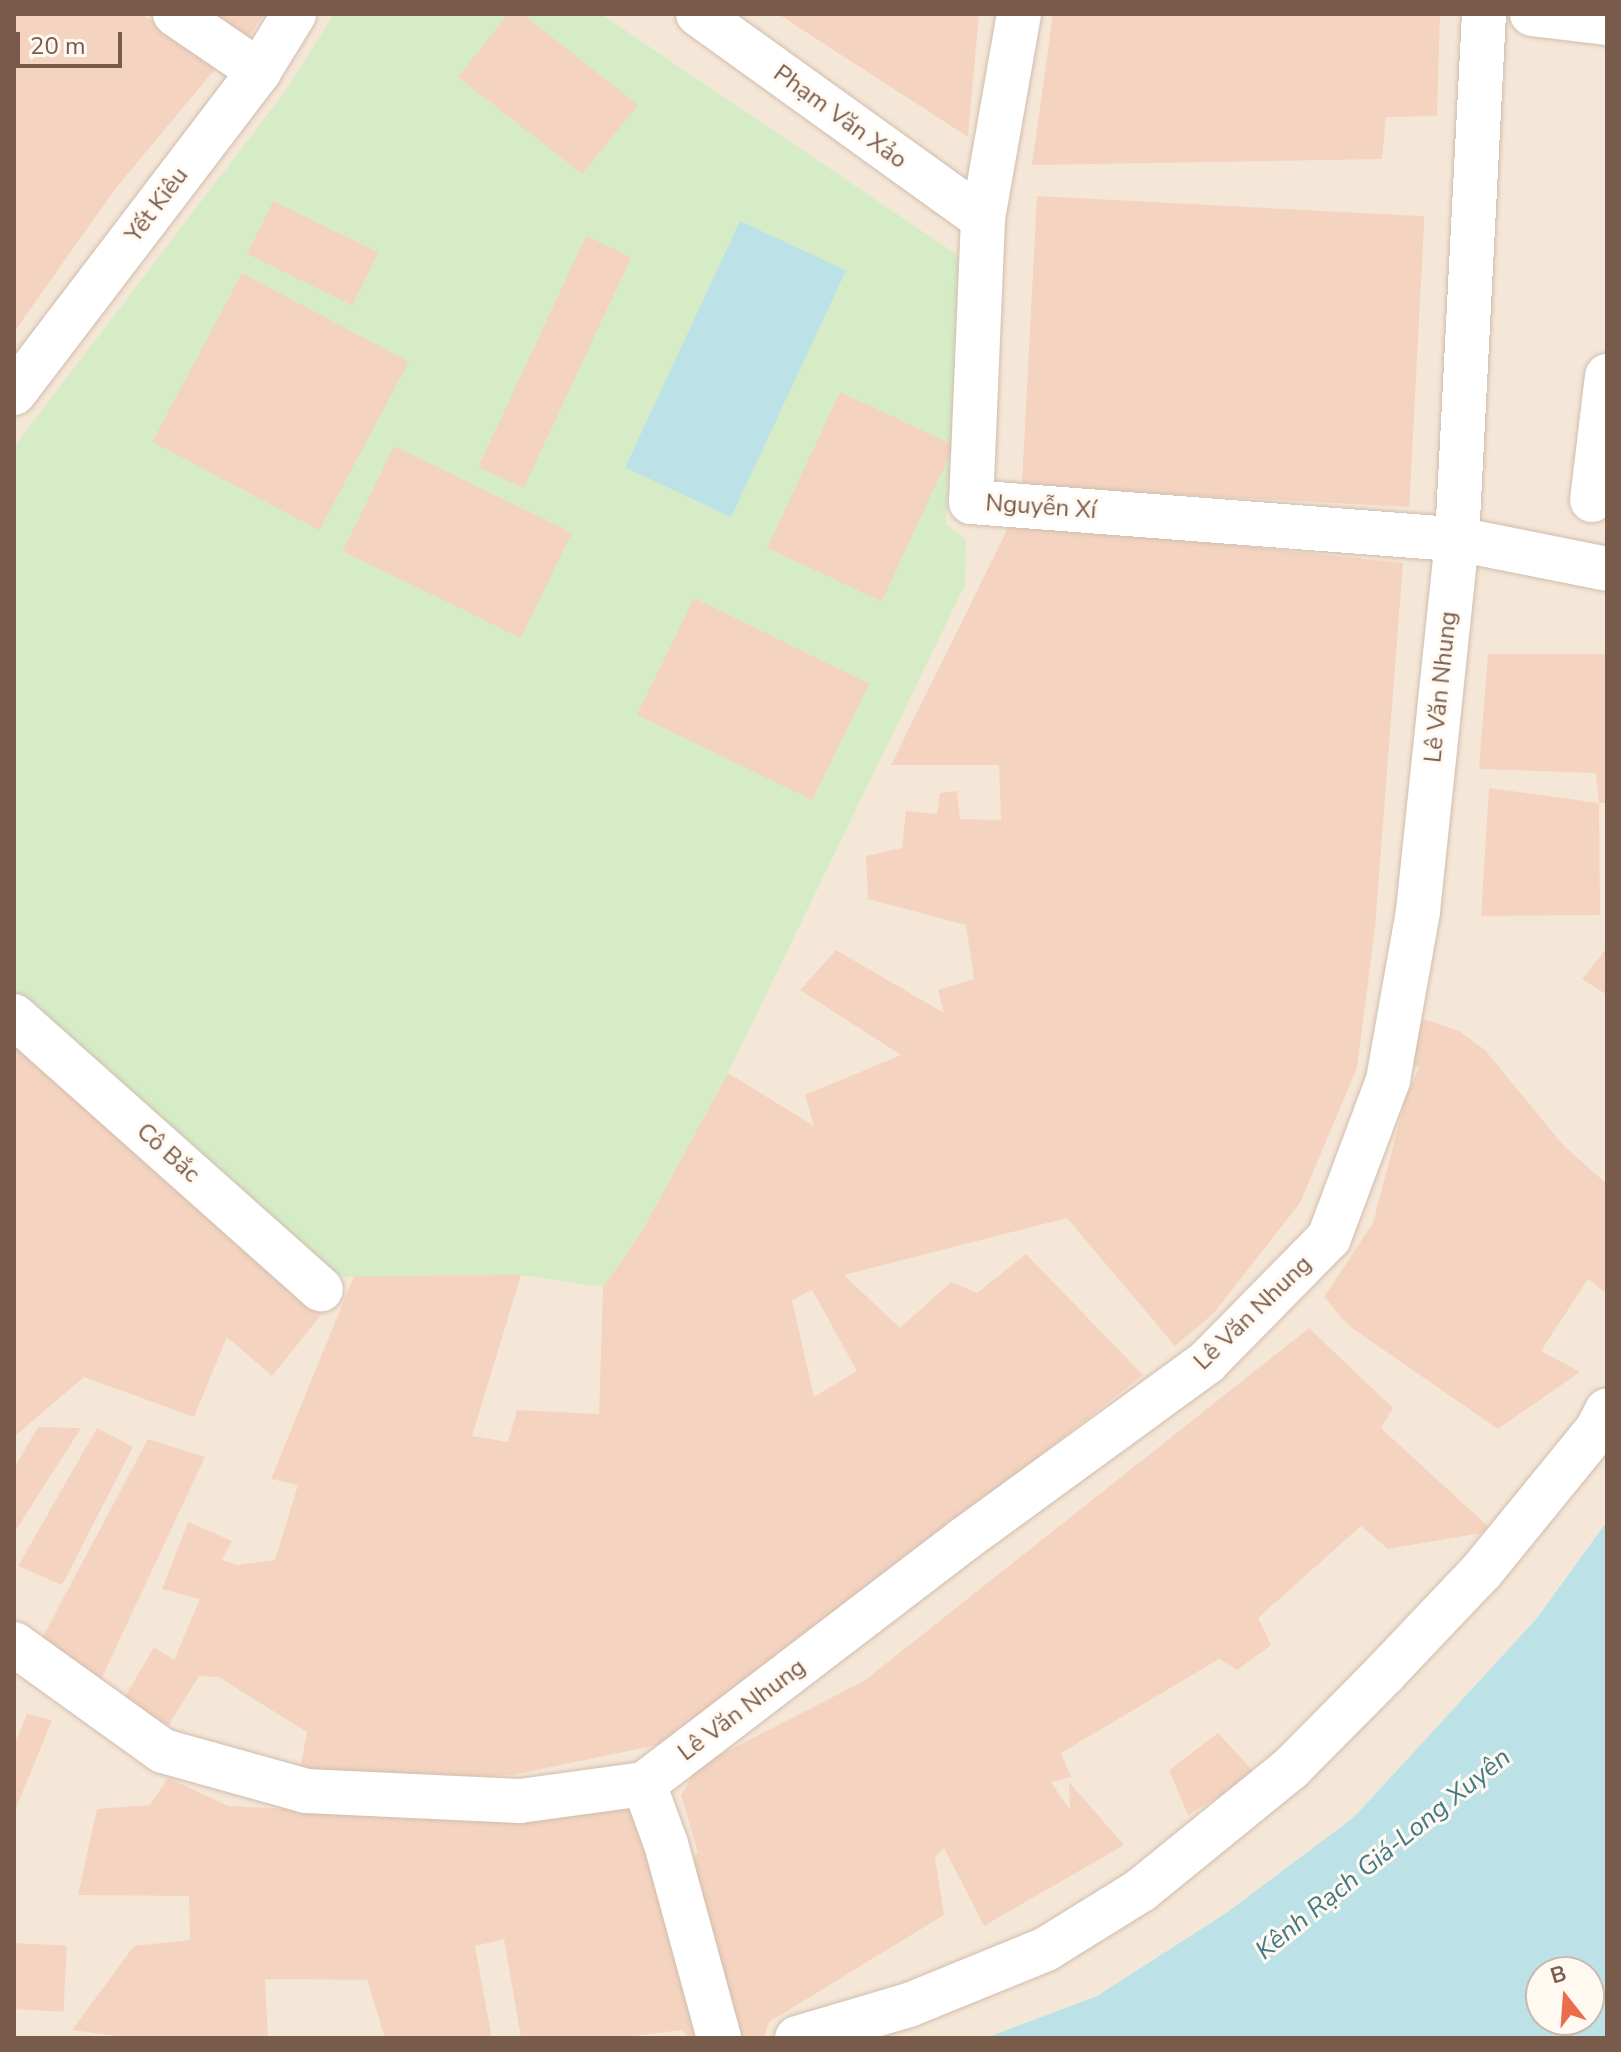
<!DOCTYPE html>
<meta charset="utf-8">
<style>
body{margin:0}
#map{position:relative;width:1621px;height:2052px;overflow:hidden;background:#fdf5ea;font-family:"Nunito Sans",sans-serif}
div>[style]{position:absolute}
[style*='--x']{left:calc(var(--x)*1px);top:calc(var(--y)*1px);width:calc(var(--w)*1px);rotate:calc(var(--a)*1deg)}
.residential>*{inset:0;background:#f5e7d7}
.green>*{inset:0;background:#d6ecc7}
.water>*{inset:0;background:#bce2e8;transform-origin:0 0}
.building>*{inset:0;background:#f4d4c0;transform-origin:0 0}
.roads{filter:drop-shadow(0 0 2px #d0bdae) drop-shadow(0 0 2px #d0bdae)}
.minor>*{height:44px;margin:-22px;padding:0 22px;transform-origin:22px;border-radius:22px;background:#fff}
span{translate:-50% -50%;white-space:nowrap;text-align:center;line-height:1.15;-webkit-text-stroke:6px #fff9f1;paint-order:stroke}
.street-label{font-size:24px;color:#795b4b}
.water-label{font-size:26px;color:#417b86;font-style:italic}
.frame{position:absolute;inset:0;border:16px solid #795b4b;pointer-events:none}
.north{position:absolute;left:1525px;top:1956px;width:80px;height:80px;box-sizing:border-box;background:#fff9f1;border:2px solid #c9baaf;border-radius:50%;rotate:343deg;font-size:22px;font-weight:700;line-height:32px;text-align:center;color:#795b4b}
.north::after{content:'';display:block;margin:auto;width:28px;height:36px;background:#ea6e4c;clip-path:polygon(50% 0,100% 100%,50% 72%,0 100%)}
.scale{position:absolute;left:16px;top:32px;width:106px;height:36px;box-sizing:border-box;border:4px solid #795b4b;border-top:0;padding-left:10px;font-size:24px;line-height:28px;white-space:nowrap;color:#795b4b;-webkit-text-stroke:6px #fff9f1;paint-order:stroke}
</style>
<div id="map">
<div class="residential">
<div style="clip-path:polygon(14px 14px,1607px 14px,1607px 1521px,1537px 1618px,1354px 1817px,1226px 1913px,1097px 1996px,985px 2038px,14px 2038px)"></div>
</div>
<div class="green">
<div style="clip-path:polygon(334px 14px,601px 14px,962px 258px,946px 524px,966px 540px,965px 585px,728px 1073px,642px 1231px,603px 1287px,521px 1275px,321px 1277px,14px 1003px,14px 447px,286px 90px)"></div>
</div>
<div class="water">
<div style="left:740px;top:221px;width:117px;height:272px;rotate:25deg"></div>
<div style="clip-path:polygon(evenodd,1607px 1521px,1607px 2038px,985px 2038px,1097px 1996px,1226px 1913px,1354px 1817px,1537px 1618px,1607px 1521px,1541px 1972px,1589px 1972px,1589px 2020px,1541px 2020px,1541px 1972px)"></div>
</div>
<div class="building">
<div style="clip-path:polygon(14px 14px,142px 14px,216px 68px,116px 188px,14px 332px)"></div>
<div style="clip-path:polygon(202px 14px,264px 14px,245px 42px)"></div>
<div style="clip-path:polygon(508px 14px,523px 14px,638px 105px,582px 174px,458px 77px)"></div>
<div style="clip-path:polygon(778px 14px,979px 14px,968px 137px)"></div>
<div style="clip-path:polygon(1053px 14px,1440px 14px,1437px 116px,1386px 117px,1382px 159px,1032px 165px)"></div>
<div style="left:1037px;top:196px;width:388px;height:291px;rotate:3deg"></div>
<div style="left:273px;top:201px;width:117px;height:59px;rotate:26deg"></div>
<div style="left:586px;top:236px;width:50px;height:255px;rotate:25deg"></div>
<div style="left:242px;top:273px;width:189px;height:191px;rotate:28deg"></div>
<div style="left:840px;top:392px;width:126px;height:172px;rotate:25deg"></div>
<div style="left:394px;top:446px;width:198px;height:117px;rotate:26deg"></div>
<div style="clip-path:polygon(evenodd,1011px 522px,1403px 563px,1375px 928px,1357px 1068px,1300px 1203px,1213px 1314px,1175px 1346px,1067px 1218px,844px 1275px,900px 1328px,951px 1282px,977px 1293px,1026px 1254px,1143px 1375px,676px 1741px,513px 1775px,391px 1778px,300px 1770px,307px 1732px,219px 1677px,199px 1676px,169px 1725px,122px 1702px,154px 1647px,174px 1660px,200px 1599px,162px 1589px,188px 1522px,232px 1541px,222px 1560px,237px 1565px,275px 1560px,298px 1485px,271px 1479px,354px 1276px,521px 1275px,472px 1436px,508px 1442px,517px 1410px,599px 1414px,603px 1287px,642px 1231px,728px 1073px,814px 1126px,805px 1095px,901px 1055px,800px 990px,836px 950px,944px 1013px,938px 990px,974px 979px,966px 925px,868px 899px,866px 856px,902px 848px,906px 811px,937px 814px,940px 793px,957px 791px,960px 819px,1001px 820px,999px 765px,891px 765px,1011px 522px,812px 1290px,857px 1371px,814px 1397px,792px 1300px,812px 1290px)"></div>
<div style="left:694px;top:598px;width:195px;height:130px;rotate:26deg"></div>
<div style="clip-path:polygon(1488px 654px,1607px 654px,1607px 803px,1599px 803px,1596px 773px,1479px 769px)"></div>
<div style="clip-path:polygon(1489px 788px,1599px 803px,1600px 915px,1481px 916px)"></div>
<div style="clip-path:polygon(1607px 948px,1607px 995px,1582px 979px)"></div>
<div style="clip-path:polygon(1427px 1020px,1459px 1031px,1485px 1050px,1563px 1145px,1607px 1184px,1607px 1294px,1588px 1279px,1541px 1351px,1580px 1372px,1498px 1429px,1349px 1326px,1324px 1297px,1373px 1223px,1406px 1097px,1420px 1066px,1406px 1065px,1414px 1022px)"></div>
<div style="clip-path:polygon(14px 1035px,322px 1314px,272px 1376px,227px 1337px,194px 1417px,84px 1377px,14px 1437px)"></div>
<div style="clip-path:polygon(1309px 1328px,1393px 1408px,1381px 1428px,1493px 1531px,1388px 1549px,1361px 1526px,1258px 1618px,1271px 1645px,1237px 1670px,1219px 1659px,1061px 1753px,1071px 1777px,1051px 1782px,1070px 1810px,1069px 1782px,1124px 1845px,984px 1926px,944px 1848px,935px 1857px,944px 1915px,769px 2022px,764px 2038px,688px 2038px,682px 2030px,617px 2038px,521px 2038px,504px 1939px,475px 1946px,492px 2038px,385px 2038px,367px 1980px,265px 1979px,268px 2038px,132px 2038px,72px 2030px,134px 1946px,190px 1940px,189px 1896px,78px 1895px,97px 1809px,150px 1805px,168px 1778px,228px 1806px,419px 1815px,637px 1803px,666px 1878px,698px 1853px,681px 1795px,698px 1766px,864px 1681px)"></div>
<div style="clip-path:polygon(38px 1427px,81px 1428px,14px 1533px,14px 1468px)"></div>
<div style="clip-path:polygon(97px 1428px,133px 1447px,62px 1585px,18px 1566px)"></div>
<div style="clip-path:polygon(148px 1439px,205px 1457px,97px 1688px,41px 1640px)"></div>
<div style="clip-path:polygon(27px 1714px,52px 1720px,14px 1813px,14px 1745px)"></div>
<div style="clip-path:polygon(1218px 1733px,1257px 1775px,1188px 1815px,1169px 1770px)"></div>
<div style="left:14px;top:1943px;width:53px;height:66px;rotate:3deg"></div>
</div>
<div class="roads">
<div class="minor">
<div style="--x:175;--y:14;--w:102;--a:34.2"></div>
<div style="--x:698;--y:14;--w:351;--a:35.7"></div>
<div style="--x:1019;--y:14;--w:208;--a:100"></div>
<div style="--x:983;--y:219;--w:283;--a:92.4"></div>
<div style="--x:971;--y:502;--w:487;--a:4.4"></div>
<div style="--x:1457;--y:539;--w:153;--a:11.3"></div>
<div style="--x:1532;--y:14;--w:76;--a:6.8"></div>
<div style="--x:14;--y:393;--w:405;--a:-52.7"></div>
<div style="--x:259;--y:71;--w:67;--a:-58.4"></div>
<div style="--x:1592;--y:500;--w:125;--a:-83.1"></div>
<div style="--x:14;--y:1016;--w:411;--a:41.7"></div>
<div style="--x:14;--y:1644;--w:183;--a:35.7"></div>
<div style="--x:163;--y:1751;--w:148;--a:15.6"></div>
<div style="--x:306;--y:1791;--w:214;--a:2.7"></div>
<div style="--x:520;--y:1801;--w:125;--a:-7.8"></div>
<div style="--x:644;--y:1784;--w:402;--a:-37.4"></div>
<div style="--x:963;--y:1540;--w:302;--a:-36.1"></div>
<div style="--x:1207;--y:1362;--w:174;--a:-45.5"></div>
<div style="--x:1329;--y:1238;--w:169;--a:-69.5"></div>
<div style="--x:1388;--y:1080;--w:172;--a:-79.9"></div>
<div style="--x:1418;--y:911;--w:374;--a:-84"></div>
<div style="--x:1457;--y:539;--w:526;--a:-87.06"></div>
<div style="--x:644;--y:1784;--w:64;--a:69.9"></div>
<div style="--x:666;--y:1844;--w:201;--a:74.7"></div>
<div style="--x:797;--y:2038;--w:117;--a:-16.4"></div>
<div style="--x:909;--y:2005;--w:148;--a:-22.2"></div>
<div style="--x:1046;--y:1949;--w:112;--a:-31.8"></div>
<div style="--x:1141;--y:1890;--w:192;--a:-39.1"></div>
<div style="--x:1290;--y:1769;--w:135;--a:-45.3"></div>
<div style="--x:1385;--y:1673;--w:139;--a:-46.5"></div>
<div style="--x:1481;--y:1572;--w:183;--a:-50.8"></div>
<div style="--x:1597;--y:1430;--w:22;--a:-63"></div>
</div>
</div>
<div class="street-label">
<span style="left:840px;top:117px;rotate:36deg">Phạm Văn Xảo</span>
<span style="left:157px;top:205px;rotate:-53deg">Yết Kiêu</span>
<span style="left:1041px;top:507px;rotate:4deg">Nguyễn Xí</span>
<span style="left:1441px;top:687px;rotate:-84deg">Lê Văn Nhung</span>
<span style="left:168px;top:1153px;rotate:42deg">Cô Bắc</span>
<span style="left:1253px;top:1313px;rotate:-44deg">Lê Văn Nhung</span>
<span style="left:742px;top:1710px;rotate:-37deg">Lê Văn Nhung</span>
</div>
<div class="water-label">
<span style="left:1383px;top:1854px;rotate:-39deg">Kênh Rạch Giá-Long Xuyên</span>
</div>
<div class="frame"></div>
<div class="north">B</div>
<div class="scale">20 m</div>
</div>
